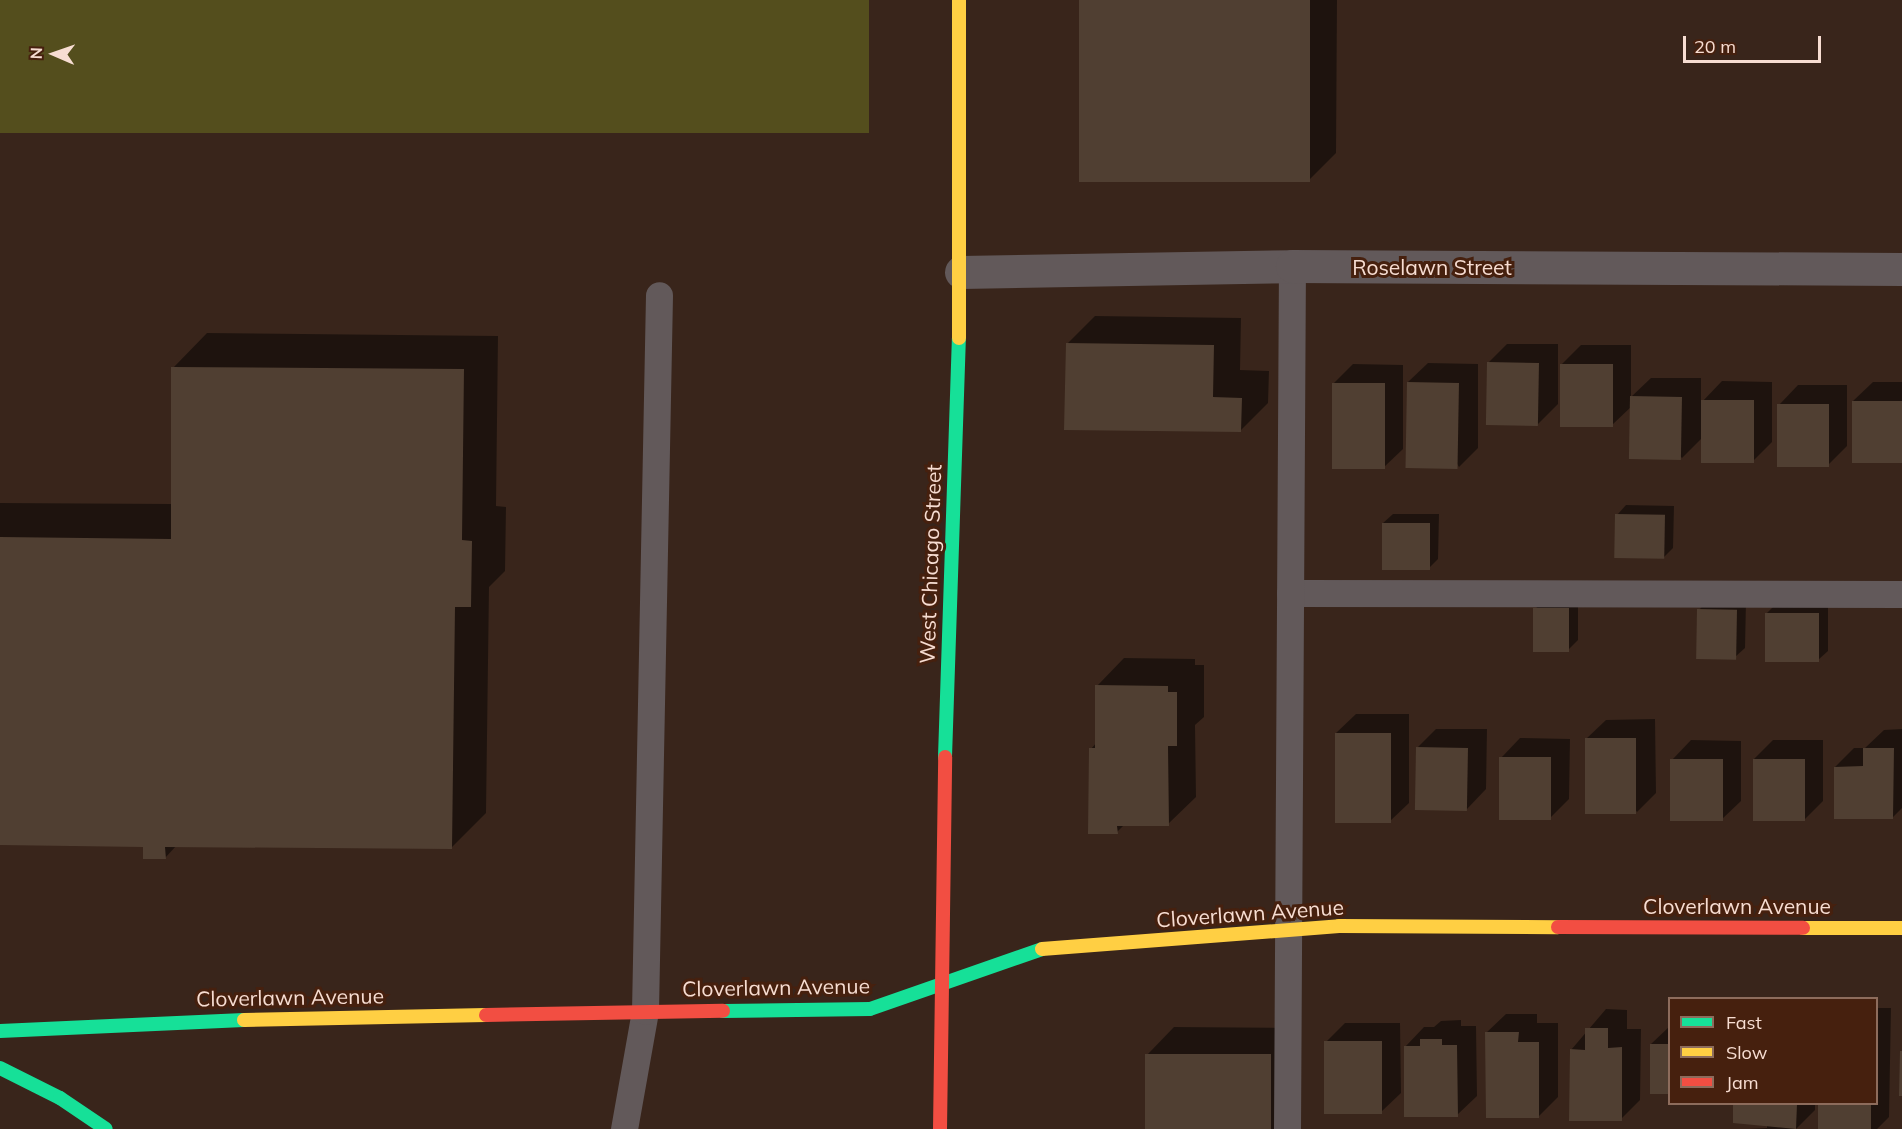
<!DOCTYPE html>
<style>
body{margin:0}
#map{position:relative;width:1902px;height:1129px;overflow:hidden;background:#39251b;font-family:Mulish,sans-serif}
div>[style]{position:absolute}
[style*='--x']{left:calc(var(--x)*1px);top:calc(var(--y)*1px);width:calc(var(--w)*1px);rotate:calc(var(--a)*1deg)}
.green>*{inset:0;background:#544e1d;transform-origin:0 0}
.shadow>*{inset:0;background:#0007}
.building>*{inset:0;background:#503f32;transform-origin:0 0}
.lane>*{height:27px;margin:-13.5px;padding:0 13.5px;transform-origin:13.5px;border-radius:13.5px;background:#62595a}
.street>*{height:33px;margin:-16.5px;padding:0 16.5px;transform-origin:16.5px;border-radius:16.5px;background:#62595a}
.fast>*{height:14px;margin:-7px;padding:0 7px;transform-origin:7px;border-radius:7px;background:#16e098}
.slow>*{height:14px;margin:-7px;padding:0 7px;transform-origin:7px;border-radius:7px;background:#ffcf43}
.jam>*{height:14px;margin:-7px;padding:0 7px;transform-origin:7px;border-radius:7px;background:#f24e42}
span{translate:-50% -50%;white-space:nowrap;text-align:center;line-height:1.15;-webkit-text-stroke:6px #46200e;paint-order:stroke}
.street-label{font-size:21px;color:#f7ddd2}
.legend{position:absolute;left:1668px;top:997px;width:210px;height:108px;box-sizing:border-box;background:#46200e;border:2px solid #8d6c5c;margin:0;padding:8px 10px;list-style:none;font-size:18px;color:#f7ddd2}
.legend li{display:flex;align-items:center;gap:12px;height:30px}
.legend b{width:30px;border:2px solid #8d6c5c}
.north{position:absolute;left:24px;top:24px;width:60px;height:60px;-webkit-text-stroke:4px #46200e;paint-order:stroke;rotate:272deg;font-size:16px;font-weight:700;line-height:24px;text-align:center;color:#f7ddd2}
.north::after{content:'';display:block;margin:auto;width:21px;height:27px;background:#f7ddd2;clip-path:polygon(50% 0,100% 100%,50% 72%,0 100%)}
.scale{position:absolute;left:1683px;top:36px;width:138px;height:27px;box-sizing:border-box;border:3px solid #f7ddd2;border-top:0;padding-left:8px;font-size:18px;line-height:21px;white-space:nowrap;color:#f7ddd2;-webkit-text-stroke:4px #46200e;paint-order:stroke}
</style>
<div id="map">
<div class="green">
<div style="left:0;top:0;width:869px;height:133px"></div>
</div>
<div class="shadow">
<div style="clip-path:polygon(1080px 0,1337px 0,1336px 153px,1309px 180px)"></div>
<div style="clip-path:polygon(1095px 316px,1241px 318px,1240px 370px,1269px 371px,1268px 403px,1240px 431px,1067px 344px)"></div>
<div style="clip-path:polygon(207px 333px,498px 336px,496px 506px,506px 507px,505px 571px,489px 587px,486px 813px,452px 847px,177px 845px,165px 858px,144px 845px,0 844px,0 503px,172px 504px,173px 368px)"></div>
<div style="clip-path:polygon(1507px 344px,1558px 344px,1558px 404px,1538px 424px,1488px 363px)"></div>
<div style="clip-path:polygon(1581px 345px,1631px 345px,1631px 397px,1651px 378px,1701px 378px,1701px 403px,1722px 381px,1772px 382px,1772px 442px,1753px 461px,1703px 437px,1682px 458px,1632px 406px,1612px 425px,1562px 364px)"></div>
<div style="clip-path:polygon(1428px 363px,1478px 364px,1478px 448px,1459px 467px,1408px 382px)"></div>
<div style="clip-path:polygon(1353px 364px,1403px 365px,1403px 449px,1383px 468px,1334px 383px)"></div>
<div style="clip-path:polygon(1873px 382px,1902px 382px,1902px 462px,1853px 401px)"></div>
<div style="clip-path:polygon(1798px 385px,1847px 385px,1847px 446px,1828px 465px,1779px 405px)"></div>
<div style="clip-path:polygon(1626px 505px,1674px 506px,1673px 548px,1664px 557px,1617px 515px)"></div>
<div style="clip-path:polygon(1393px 514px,1439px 514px,1438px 559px,1428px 569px,1383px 523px)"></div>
<div style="clip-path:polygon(1578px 599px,1578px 640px,1568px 650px,1535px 609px,1545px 600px)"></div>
<div style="clip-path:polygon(1708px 600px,1746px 601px,1745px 648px,1735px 657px,1699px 610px)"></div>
<div style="clip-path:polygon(1776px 604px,1828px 604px,1828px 651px,1818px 660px,1767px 613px)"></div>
<div style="clip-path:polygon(1124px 658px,1195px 659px,1195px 665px,1204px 665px,1204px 717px,1195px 725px,1196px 797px,1168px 824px,1125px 824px,1117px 832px,1091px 749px,1097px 742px,1097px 686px)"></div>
<div style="clip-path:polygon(1356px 714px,1409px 714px,1409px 803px,1389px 822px,1336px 733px)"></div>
<div style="clip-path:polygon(1655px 719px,1656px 793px,1637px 812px,1586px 739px,1606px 720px)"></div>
<div style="clip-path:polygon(1436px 729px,1487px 729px,1486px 789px,1467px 809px,1417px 748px)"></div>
<div style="clip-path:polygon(1902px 729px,1902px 808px,1893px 817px,1835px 767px,1854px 748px,1865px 748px,1884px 730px)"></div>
<div style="clip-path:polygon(1520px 738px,1570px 739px,1569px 799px,1550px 818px,1501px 758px)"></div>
<div style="clip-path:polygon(1691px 740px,1741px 741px,1741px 801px,1721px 820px,1672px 760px)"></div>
<div style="clip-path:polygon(1773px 740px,1823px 740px,1823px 801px,1804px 820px,1754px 759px)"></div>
<div style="clip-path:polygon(1876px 1008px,1891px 1008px,1889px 1117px,1877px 1129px,1819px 1129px,1820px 1104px,1876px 1104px)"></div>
<div style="clip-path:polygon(1606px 1009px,1627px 1010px,1627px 1029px,1641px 1029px,1640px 1100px,1621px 1119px,1571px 1050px)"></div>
<div style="clip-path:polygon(1506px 1014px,1537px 1014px,1537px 1023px,1558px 1023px,1558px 1097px,1539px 1116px,1486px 1033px)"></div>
<div style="clip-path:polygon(1461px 1020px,1461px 1026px,1476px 1026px,1477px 1096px,1457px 1115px,1405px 1047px,1424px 1027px,1434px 1027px,1441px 1021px)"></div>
<div style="clip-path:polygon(1345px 1023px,1400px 1023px,1401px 1093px,1381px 1112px,1325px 1043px)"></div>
<div style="clip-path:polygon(1670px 1026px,1670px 1093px,1651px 1044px)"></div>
<div style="clip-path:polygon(1174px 1027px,1298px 1028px,1298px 1129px,1146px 1129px,1147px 1055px)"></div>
<div style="clip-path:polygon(1735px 1104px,1815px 1104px,1815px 1110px,1796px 1129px,1749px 1129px,1767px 1128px,1767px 1122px,1734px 1122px)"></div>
</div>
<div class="building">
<div style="left:1079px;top:0;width:231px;height:182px"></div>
<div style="clip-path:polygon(1066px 343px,1214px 345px,1213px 397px,1242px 398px,1241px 432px,1064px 430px)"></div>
<div style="left:1487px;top:362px;width:52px;height:63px;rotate:1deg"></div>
<div style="left:1560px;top:364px;width:53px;height:63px"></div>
<div style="clip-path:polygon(171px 367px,464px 369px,462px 540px,472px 541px,471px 607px,455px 607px,452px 849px,165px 847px,166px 859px,143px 859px,143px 847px,0 845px,0 537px,171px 539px)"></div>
<div style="left:1407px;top:382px;width:52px;height:86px;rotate:1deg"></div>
<div style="left:1332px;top:383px;width:53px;height:86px"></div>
<div style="left:1630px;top:396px;width:52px;height:63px;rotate:1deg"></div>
<div style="left:1701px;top:400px;width:53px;height:63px"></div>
<div style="left:1852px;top:401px;width:50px;height:62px"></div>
<div style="left:1777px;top:404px;width:52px;height:63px"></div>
<div style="left:1615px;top:514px;width:50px;height:44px;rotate:1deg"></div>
<div style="left:1382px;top:523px;width:48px;height:47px"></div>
<div style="left:1533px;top:608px;width:36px;height:44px"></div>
<div style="left:1697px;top:609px;width:40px;height:50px;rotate:1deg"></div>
<div style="left:1765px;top:613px;width:54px;height:49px"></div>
<div style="clip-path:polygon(1095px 685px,1168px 686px,1168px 692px,1177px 692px,1177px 746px,1168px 746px,1169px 826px,1117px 826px,1118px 834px,1088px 834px,1089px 748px,1095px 748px)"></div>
<div style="left:1335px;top:733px;width:56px;height:90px"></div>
<div style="left:1585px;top:738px;width:51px;height:76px"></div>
<div style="left:1416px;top:747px;width:52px;height:63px;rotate:1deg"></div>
<div style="clip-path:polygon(1863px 748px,1894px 748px,1893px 819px,1834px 819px,1834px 767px,1863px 766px)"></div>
<div style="left:1499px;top:757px;width:52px;height:63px"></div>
<div style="left:1670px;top:759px;width:53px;height:62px"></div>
<div style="left:1753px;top:759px;width:52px;height:62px"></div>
<div style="clip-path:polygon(1585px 1028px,1608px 1028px,1608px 1048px,1622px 1047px,1622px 1121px,1569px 1121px,1570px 1049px,1585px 1050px)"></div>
<div style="clip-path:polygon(1485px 1032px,1519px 1032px,1518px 1042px,1539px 1042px,1539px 1118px,1486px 1118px)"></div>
<div style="clip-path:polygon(1420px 1039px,1442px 1039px,1442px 1045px,1457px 1045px,1458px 1117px,1404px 1117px,1404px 1046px,1420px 1046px)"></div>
<div style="left:1382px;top:1041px;width:73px;height:58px;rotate:90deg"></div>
<div style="left:1650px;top:1044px;width:20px;height:50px"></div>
<div style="clip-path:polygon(1900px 1051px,1902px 1051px,1902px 1096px,1899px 1096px)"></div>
<div style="left:1145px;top:1054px;width:126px;height:75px"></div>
<div style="clip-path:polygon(1733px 1104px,1797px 1104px,1796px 1129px,1733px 1123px)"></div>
<div style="left:1818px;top:1104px;width:53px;height:25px"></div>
</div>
<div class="lane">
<div style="--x:1290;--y:593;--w:612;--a:0.09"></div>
<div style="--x:624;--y:1129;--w:120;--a:-79.9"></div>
<div style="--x:645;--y:1011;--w:716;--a:-88.88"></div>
<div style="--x:1287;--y:1129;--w:863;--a:-89.67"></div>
</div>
<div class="street">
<div style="--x:961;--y:272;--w:331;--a:-1"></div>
<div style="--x:1292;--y:266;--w:610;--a:0.28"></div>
</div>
<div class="fast">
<div style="--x:945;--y:757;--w:419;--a:-88.1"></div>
<div style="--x:723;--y:1011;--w:147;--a:-0.8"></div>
<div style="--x:870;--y:1009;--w:182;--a:-19.2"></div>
<div style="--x:0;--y:1031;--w:244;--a:-2.6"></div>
<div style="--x:0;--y:1068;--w:67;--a:26.6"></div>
<div style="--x:60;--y:1098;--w:55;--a:34"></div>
</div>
<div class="slow">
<div style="--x:959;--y:338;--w:338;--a:-90"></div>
<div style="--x:1803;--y:928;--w:99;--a:0"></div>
<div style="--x:1042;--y:949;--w:298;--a:-4.4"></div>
<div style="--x:1339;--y:926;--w:219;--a:0.3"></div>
<div style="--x:244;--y:1020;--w:242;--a:-1.2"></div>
</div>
<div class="jam">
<div style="--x:1558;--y:927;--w:245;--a:0.2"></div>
<div style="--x:486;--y:1015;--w:237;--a:-1"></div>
<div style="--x:940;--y:1129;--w:372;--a:-89.2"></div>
</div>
<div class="street-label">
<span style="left:1432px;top:267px">Roselawn Street</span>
<span style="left:930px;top:564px;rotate:-88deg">West Chicago Street</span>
<span style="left:1737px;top:906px">Cloverlawn Avenue</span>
<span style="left:1250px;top:913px;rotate:-4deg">Cloverlawn Avenue</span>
<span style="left:776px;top:987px;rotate:-1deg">Cloverlawn Avenue</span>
<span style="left:290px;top:997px;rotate:-1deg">Cloverlawn Avenue</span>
</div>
<ul class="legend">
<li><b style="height:8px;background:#16e098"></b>Fast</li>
<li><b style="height:8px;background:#ffcf43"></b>Slow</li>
<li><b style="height:8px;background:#f24e42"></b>Jam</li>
</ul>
<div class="north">N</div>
<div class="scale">20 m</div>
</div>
